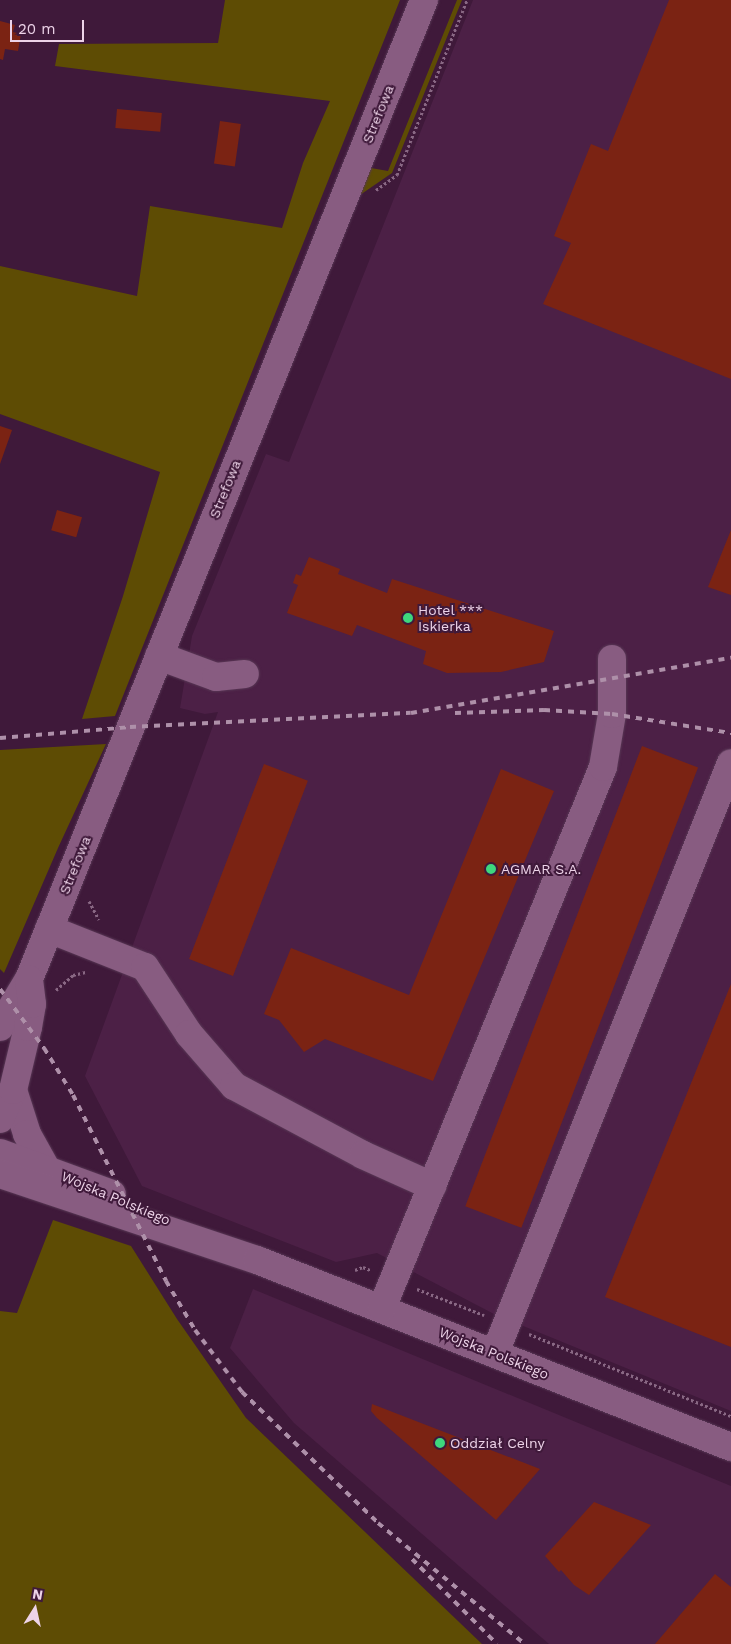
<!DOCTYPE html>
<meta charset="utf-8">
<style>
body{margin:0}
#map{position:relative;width:731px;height:1644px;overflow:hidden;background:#3f193a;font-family:"Work Sans",sans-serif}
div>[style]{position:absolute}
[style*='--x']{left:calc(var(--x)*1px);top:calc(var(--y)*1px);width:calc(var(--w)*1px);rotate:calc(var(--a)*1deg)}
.built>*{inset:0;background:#4c2046}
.green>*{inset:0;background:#5e4c04}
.building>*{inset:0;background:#7b2313;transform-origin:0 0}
.path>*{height:3px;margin-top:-1.5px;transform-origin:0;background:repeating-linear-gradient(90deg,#896884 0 2.5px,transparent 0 5px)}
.roads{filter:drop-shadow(0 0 1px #583855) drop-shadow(0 0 1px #583855)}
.minor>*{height:28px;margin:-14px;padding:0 14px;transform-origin:14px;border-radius:14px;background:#885c81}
.rail>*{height:4px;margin-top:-2px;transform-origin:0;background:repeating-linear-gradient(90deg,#ae90a9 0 6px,transparent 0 12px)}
.dots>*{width:14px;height:14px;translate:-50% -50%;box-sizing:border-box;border:2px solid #3f193a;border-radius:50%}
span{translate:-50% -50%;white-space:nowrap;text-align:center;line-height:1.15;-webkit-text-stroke:4px #3f193a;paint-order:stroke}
.street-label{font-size:14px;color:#edd3e8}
.poi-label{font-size:14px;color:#edd3e8}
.left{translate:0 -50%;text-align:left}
.north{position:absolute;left:10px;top:1584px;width:50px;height:50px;-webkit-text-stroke:4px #3f193a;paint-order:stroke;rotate:10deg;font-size:14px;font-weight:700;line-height:20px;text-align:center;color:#edd3e8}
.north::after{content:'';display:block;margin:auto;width:18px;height:22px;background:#edd3e8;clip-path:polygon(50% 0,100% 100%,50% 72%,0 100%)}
.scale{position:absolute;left:10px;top:20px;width:74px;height:22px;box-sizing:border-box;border:2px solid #edd3e8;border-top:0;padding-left:6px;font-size:15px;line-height:18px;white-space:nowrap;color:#edd3e8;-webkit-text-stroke:4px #3f193a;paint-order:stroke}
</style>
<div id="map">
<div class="built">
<div style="clip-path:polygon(473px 0,731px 0,731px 1411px,494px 1314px,377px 1253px,336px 1262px,142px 1186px,85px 1076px,218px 712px,205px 714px,180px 708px,192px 636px,266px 454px,289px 462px)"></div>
<div style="clip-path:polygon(253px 1289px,731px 1486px,731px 1644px,549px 1644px,294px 1423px,230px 1348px)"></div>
</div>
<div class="green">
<div style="clip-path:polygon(225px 0,400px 0,115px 716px,82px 719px,123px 596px,160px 472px,0 414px,0 266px,137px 296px,150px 206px,282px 228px,303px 163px,330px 101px,55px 66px,59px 44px,218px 43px)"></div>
<div style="clip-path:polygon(457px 0,462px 0,392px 173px,360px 195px,371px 168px,388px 171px)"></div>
<div style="clip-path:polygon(106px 744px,58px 848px,4px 973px,0 969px,0 750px)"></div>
<div style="clip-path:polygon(53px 1220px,131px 1246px,177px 1319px,246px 1418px,482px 1644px,0 1644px,0 1311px,17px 1313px)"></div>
</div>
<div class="building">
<div style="clip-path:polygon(669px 0,731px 0,731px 379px,543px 304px,571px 243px,554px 236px,591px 144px,608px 151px)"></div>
<div style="clip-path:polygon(0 21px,15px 25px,13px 32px,21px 34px,18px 51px,5px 49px,3px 60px,0 59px)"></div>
<div style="left:117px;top:109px;width:45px;height:19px;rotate:5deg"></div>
<div style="left:220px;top:121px;width:21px;height:43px;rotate:8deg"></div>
<div style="clip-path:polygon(0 426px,12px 430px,0 464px)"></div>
<div style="left:57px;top:510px;width:26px;height:21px;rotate:16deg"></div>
<div style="clip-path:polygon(731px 530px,731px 595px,708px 587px)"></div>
<div style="clip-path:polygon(309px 557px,340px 569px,338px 574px,387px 593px,392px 579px,554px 631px,544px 662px,501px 672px,447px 673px,423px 664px,426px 651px,357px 625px,352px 636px,287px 613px,298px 585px,293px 583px,296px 574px,301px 576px)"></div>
<div style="left:642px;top:746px;width:60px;height:493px;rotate:21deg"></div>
<div style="left:264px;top:764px;width:47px;height:209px;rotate:21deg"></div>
<div style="clip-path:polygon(501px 769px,554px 791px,433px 1081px,325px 1039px,304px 1052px,279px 1020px,264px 1014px,291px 948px,409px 995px)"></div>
<div style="clip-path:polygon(731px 984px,731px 1347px,605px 1297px)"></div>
<div style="clip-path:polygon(372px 1404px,540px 1469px,496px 1520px,377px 1418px,371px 1411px)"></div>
<div style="clip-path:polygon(594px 1502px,651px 1525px,589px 1595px,574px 1585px,561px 1570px,559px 1572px,545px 1556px)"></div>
<div style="clip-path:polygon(715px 1574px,731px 1587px,731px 1644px,655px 1644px)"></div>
</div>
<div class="path">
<div style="--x:376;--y:190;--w:26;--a:-36"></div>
<div style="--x:397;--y:175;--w:188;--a:-68.2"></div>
<div style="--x:89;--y:901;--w:21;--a:62"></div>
<div style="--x:56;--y:990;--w:23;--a:-41"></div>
<div style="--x:73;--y:975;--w:13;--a:-13"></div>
<div style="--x:355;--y:1270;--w:9;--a:-21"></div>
<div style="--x:363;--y:1267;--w:8;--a:23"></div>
<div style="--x:417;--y:1289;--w:72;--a:21.2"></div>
<div style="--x:529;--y:1334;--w:218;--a:22.1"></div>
</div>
<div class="roads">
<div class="minor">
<div style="--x:159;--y:656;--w:61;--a:20.2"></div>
<div style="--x:216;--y:677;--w:29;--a:-6"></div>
<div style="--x:49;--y:929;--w:103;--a:21.6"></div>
<div style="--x:145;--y:967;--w:80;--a:56.7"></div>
<div style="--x:189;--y:1034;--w:69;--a:49.1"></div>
<div style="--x:234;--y:1086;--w:146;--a:28.1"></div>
<div style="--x:363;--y:1155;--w:76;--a:24.2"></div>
<div style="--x:0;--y:1027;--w:56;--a:-58.9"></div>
<div style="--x:29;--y:979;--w:1056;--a:-68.03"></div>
<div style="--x:13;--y:1090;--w:46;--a:72.3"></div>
<div style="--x:27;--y:1134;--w:39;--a:61"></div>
<div style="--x:0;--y:1119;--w:32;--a:-66"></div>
<div style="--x:13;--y:1090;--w:65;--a:-76.6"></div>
<div style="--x:28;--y:1027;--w:23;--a:-80"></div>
<div style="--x:32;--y:1004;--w:25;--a:-97"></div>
<div style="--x:0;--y:1153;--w:119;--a:20.1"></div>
<div style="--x:0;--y:1174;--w:271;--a:18.5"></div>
<div style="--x:257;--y:1260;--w:510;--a:21.53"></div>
<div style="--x:382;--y:1308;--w:584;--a:-67.78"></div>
<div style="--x:603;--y:767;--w:54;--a:-80.4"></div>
<div style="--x:612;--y:714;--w:55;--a:-90"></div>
<div style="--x:495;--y:1353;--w:635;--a:-68.2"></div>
</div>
</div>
<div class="rail">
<div style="--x:455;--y:713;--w:89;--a:-1.9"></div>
<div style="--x:544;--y:710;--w:68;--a:3.4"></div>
<div style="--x:612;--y:714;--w:121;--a:9.1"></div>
<div style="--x:0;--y:738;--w:130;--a:-4.8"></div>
<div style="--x:130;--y:727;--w:281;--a:-2.9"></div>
<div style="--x:411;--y:713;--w:325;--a:-9.8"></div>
<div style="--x:0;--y:989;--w:74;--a:53.3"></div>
<div style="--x:44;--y:1048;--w:55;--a:58.3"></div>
<div style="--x:73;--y:1095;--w:208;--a:63.4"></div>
<div style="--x:166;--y:1281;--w:57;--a:59.4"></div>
<div style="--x:195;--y:1330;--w:78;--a:52.8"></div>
<div style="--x:242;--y:1392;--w:189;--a:43.9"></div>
<div style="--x:378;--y:1523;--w:190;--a:39.5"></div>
<div style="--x:412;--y:1559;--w:120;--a:45"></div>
</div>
<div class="dots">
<div style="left:408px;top:618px;background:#3ed77d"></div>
<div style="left:491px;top:869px;background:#3ed77d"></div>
<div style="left:440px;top:1443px;background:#3ed77d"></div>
</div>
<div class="street-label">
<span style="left:378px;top:114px;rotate:-68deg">Strefowa</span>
<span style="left:225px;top:489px;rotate:-68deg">Strefowa</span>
<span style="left:75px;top:865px;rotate:-68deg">Strefowa</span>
<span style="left:116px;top:1198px;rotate:23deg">Wojska Polskiego</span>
<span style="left:494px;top:1353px;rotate:22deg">Wojska Polskiego</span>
</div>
<div class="poi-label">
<span class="left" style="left:418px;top:618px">Hotel ***<br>Iskierka</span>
<span class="left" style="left:501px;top:869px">AGMAR S.A.</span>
<span class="left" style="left:450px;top:1443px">Oddział Celny</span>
</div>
<div class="north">N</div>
<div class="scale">20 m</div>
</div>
